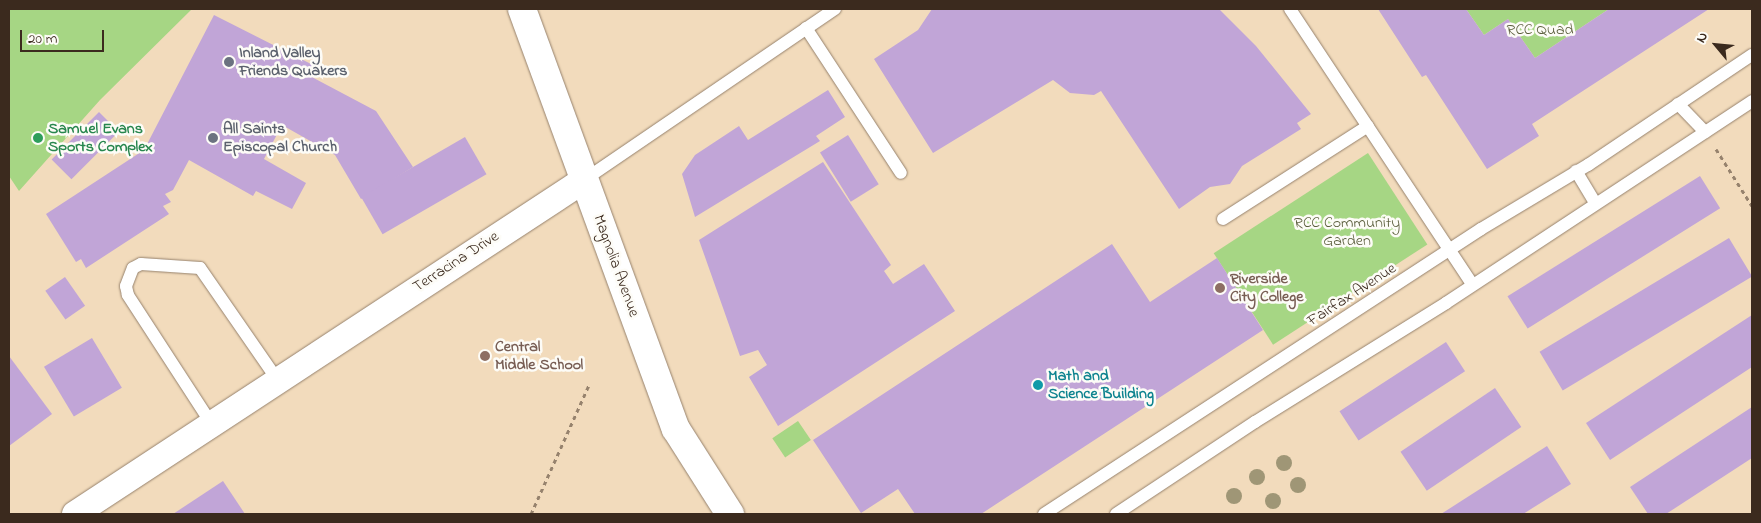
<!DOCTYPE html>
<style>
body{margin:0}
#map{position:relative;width:1761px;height:523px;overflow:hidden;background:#f2dbbc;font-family:"Indie Flower",sans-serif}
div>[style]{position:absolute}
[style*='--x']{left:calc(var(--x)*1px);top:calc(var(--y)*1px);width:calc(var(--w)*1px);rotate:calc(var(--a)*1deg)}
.green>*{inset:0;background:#a6d684;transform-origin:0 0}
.building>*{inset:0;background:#c1a5d7;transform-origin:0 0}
.path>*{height:3px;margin-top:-1.5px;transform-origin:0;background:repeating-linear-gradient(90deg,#96826d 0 4px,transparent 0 8px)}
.roads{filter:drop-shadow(0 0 1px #96826d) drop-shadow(0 0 1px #96826d)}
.service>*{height:12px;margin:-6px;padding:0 6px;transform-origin:6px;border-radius:6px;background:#fff}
.minor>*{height:26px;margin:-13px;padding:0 13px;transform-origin:13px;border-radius:13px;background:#fff}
.primary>*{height:28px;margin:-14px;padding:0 14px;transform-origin:14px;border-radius:14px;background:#fff}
.trees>*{width:16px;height:16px;margin:-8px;border-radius:50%;background:#9f9676}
.dots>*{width:14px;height:14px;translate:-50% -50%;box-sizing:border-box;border:2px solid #fdfcf7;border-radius:50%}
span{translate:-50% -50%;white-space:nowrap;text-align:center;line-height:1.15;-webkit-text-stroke:5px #fdfcf7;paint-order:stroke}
.park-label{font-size:16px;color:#5b5e3d}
.worship-label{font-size:16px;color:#5b616d;font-weight:700}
.left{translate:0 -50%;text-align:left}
.leisure-label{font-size:16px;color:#27864d;font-weight:700}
.street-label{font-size:16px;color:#3b2a1e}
.education-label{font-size:16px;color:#785e54;font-weight:700}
.culture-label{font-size:16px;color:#0d838f;font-weight:700}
.frame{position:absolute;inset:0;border:10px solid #3b2a1e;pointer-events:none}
.north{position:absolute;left:1691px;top:20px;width:50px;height:50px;-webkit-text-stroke:4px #fdfcf7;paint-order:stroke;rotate:298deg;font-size:14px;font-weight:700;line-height:20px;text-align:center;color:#3b2a1e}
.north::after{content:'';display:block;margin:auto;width:18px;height:22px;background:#3b2a1e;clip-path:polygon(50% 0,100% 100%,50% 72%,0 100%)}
.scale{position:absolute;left:20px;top:30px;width:84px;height:22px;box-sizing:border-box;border:2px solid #3b2a1e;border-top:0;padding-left:6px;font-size:15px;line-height:18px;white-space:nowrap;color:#3b2a1e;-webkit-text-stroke:4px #fdfcf7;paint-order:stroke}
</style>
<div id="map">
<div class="green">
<div style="clip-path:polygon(9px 9px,192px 9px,100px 100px,19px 191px,9px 176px)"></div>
<div style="clip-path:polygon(1466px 9px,1609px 9px,1535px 58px,1508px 19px,1484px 35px)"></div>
<div style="left:1368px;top:153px;width:109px;height:184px;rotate:57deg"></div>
<div style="left:798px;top:421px;width:23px;height:31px;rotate:56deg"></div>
</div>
<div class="building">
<div style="clip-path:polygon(932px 9px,1219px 9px,1256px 46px,1311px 114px,1297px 123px,1301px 129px,1242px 166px,1230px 184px,1210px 187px,1179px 209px,1101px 91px,1094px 95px,1070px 93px,1053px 80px,933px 153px,874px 59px,918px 30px)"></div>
<div style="clip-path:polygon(1378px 9px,1466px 9px,1484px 35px,1508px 19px,1535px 58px,1609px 9px,1709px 9px,1532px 124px,1539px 136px,1487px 169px,1426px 75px,1422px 77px)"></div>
<div style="clip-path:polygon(214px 15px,313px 65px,308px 75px,376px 111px,413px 167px,361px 199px,335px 155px,282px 125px,264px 159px,306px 183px,292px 209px,256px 191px,253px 196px,189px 160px,173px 190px,165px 194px,171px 202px,163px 206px,169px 214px,86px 268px,81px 259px,76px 262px,46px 214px,144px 150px)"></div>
<div style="clip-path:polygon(828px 90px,845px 117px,816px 136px,820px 141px,695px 217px,682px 174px,695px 155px,739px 126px,748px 140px)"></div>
<div style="left:99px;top:112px;width:28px;height:67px;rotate:45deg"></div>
<div style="left:848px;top:135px;width:58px;height:33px;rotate:58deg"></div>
<div style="left:465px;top:137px;width:43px;height:120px;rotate:60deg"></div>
<div style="clip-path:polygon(823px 162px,891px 265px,884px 271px,893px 284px,924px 264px,955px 311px,778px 426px,749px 377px,767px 365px,758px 350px,740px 356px,699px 240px)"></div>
<div style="left:1700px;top:176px;width:38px;height:227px;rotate:58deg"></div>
<div style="left:1729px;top:238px;width:45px;height:221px;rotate:59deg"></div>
<div style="clip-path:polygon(1112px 244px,1150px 302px,1217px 258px,1263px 330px,981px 514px,915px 514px,898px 489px,861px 513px,813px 440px)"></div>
<div style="left:65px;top:277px;width:35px;height:24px;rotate:55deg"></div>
<div style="clip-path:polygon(1752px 315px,1752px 367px,1610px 460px,1586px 423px)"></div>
<div style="left:92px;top:338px;width:58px;height:56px;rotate:59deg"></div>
<div style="left:1446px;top:342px;width:35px;height:127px;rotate:57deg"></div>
<div style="clip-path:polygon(9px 356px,52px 414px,9px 446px)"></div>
<div style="left:1495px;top:388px;width:47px;height:114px;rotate:56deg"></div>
<div style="clip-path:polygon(1752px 407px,1752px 458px,1666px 514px,1648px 514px,1630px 487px)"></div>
<div style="clip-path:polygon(1547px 446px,1571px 484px,1523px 514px,1441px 514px)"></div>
<div style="clip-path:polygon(223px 481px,245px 514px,173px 514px)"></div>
</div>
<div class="path">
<div style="--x:1716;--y:149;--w:67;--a:57.7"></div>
<div style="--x:531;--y:514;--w:141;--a:-65.8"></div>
</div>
<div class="roads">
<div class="service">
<div style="--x:1290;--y:9;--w:330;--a:56.5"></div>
<div style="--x:806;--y:28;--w:173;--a:56.8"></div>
<div style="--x:1678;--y:104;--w:39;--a:46"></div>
<div style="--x:1576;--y:171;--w:37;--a:59"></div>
<div style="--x:584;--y:180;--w:304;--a:-34.3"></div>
<div style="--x:1223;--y:219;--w:172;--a:-32.7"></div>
<div style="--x:211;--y:423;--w:153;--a:-123"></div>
<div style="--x:128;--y:295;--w:9;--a:-103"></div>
<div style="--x:126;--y:286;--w:19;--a:-69"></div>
<div style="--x:133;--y:268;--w:9;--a:-27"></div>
<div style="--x:141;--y:264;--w:59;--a:3.9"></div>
<div style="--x:200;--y:268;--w:135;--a:55.3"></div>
<div style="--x:1044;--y:514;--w:522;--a:-33.11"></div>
<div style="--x:1481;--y:229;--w:125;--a:-30.9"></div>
<div style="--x:1588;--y:165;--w:197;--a:-33.9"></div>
<div style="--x:1116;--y:514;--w:167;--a:-33.5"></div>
<div style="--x:1255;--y:422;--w:225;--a:-31.9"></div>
<div style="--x:1446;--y:303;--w:367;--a:-33.4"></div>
</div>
<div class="minor">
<div style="--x:75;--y:514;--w:609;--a:-33.27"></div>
</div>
<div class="primary">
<div style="--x:522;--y:9;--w:447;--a:69.9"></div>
<div style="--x:676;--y:429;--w:101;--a:57.6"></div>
</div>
</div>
<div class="trees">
<div style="left:1284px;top:463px"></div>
<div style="left:1257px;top:477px"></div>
<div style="left:1298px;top:485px"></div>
<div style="left:1234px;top:496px"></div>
<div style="left:1273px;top:501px"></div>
</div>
<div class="dots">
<div style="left:229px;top:62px;background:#6b7280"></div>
<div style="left:38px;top:138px;background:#2e9e5b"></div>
<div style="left:213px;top:138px;background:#6b7280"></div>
<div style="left:1220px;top:288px;background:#8d6e63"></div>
<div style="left:485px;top:356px;background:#8d6e63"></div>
<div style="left:1038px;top:385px;background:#0f9aa8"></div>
</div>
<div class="park-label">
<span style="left:1540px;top:30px">RCC Quad</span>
<span style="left:1347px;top:232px">RCC Community<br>Garden</span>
</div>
<div class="worship-label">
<span class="left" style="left:239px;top:62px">Inland Valley<br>Friends Quakers</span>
<span class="left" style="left:223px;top:138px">All Saints<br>Episcopal Church</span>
</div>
<div class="leisure-label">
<span class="left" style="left:48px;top:138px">Samuel Evans<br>Sports Complex</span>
</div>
<div class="street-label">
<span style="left:456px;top:262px;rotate:-33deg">Terracina Drive</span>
<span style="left:616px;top:266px;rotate:70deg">Magnolia Avenue</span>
<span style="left:1352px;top:295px;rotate:-33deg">Fairfax Avenue</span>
</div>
<div class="education-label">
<span class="left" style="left:1230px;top:288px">Riverside<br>City College</span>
<span class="left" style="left:495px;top:356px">Central<br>Middle School</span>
</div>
<div class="culture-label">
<span class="left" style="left:1048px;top:385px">Math and<br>Science Building</span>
</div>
<div class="frame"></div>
<div class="north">N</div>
<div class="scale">20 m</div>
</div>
